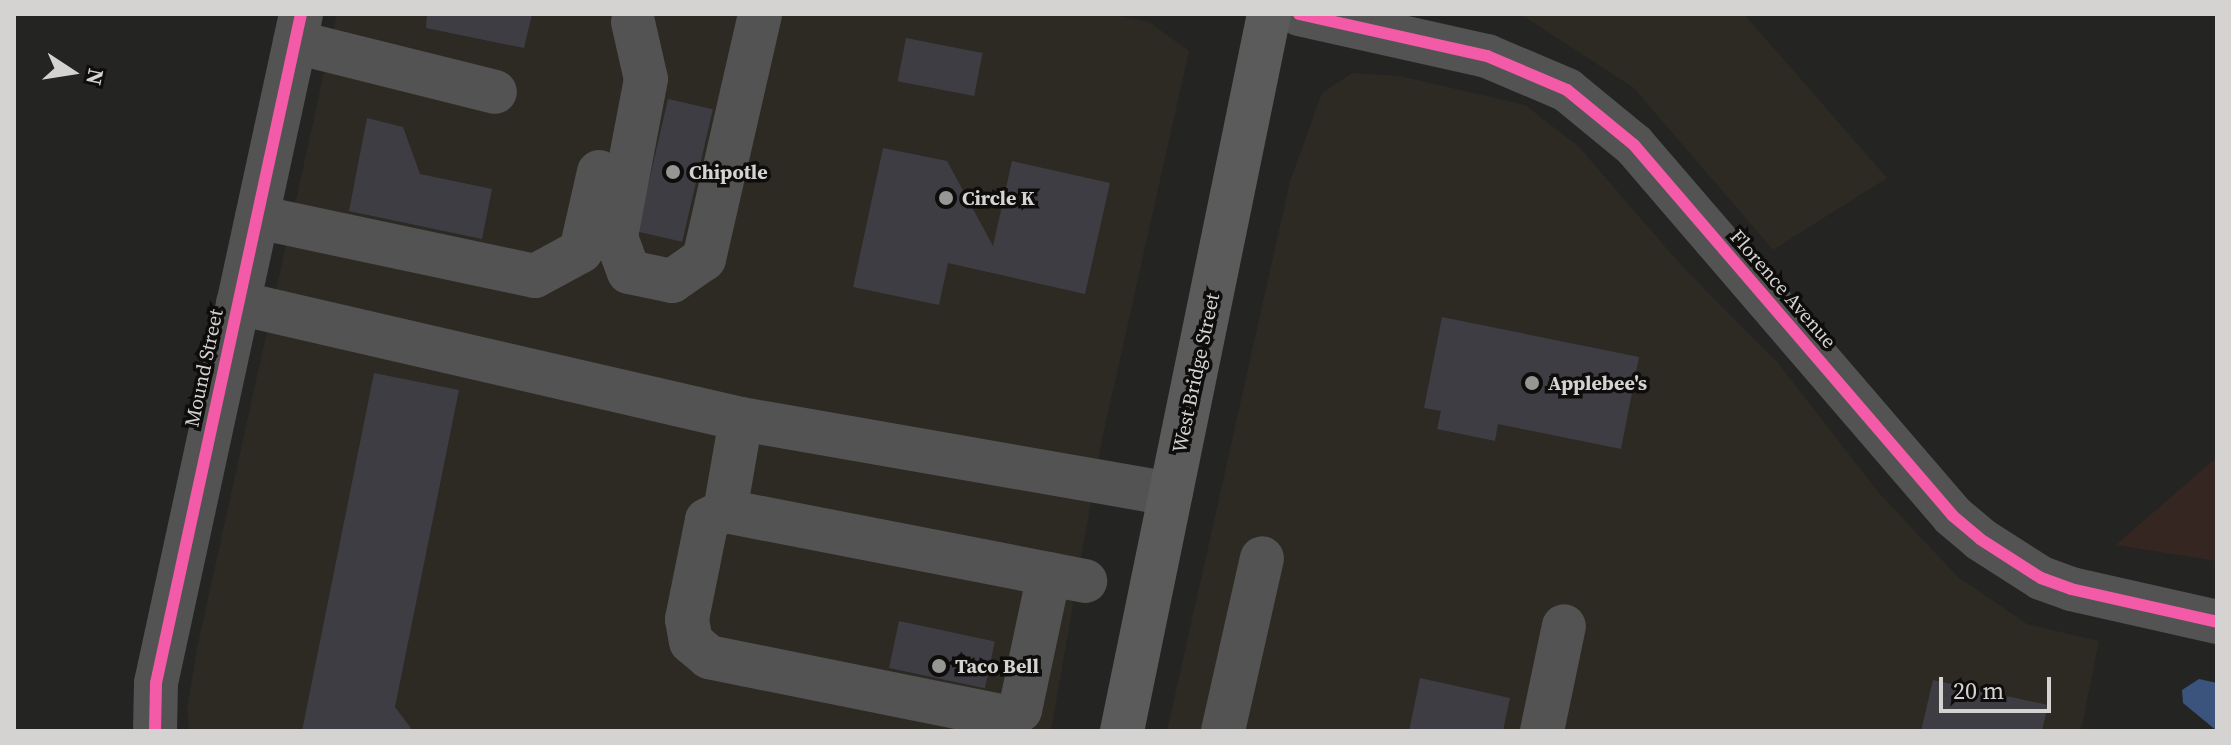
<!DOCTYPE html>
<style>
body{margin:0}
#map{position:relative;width:2231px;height:745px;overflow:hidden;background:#242423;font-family:"Source Serif 4",serif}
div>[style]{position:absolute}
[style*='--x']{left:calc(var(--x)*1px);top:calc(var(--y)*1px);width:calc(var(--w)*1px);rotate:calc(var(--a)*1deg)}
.built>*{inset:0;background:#2c2a23}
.industrial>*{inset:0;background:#362622}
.water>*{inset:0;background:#3b547d}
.building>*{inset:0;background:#3f3d44;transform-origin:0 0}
.minor>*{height:44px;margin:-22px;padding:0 22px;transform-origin:22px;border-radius:22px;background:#535353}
.major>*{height:44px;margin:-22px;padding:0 22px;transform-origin:22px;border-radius:22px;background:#5b5b5b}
.cycleway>*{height:12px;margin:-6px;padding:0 6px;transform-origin:6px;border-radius:6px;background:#f35aa7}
.dots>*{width:22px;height:22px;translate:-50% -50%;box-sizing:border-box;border:4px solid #0e0d0c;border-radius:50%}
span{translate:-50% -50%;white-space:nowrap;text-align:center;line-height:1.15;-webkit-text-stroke:7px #0e0d0c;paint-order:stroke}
.poi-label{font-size:20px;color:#d4d3d2;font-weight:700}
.left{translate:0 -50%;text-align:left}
.street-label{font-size:20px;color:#d4d3d2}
.frame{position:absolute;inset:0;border:16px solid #d4d3d2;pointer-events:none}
.north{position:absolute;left:32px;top:32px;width:80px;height:80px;-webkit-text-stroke:6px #0e0d0c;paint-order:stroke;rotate:102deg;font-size:22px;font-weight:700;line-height:32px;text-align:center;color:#d4d3d2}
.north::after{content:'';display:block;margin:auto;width:28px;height:36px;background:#d4d3d2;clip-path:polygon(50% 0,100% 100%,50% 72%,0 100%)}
.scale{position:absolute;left:1939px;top:677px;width:112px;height:36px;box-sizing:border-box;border:4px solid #d4d3d2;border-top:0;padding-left:10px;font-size:24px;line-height:28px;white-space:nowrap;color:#d4d3d2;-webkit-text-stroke:6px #0e0d0c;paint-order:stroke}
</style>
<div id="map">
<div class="built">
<div style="clip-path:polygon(337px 14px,1109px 14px,1149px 22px,1189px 51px,1101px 444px,1051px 731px,189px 731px,187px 710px,197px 648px)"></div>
<div style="clip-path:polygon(1520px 14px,1744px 14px,1887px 178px,1773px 250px,1634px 88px)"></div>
<div style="clip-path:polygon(1352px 73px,1400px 76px,1525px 105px,1579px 147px,1682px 266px,1778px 363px,1879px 493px,1958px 577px,2027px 624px,2099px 641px,2081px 731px,1167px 731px,1290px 181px,1322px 93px)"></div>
</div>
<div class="industrial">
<div style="clip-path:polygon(2217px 457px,2217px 561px,2116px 545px)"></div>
</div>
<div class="water">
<div style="clip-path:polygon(2199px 679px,2217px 683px,2217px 731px,2183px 703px,2182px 690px)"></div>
</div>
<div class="building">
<div style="clip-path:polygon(427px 14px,532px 14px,524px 48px,426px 28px)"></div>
<div style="left:906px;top:38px;width:78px;height:44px;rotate:11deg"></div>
<div style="left:668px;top:99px;width:46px;height:136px;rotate:13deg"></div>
<div style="clip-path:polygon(367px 118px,403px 127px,420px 174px,492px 189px,482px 239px,349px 211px)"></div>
<div style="clip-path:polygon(883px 148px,947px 161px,993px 246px,1012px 161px,1110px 183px,1085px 294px,948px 263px,939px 305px,853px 287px)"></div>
<div style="clip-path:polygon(1442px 317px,1639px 357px,1621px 449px,1498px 424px,1495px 441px,1437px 429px,1441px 411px,1424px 408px)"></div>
<div style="clip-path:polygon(374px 373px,459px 390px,395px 707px,413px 731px,302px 731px)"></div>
<div style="left:899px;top:621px;width:98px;height:48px;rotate:12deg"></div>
<div style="clip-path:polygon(1420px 678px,1510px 698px,1503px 731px,1409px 731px)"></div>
<div style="clip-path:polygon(1933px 680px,2048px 705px,2042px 731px,1921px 731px)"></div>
</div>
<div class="minor">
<div style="--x:1299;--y:14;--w:193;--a:12.6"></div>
<div style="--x:1487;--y:56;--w:87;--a:23"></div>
<div style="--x:1567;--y:90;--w:87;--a:39.4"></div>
<div style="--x:1634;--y:145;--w:489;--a:49.3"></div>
<div style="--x:1953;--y:516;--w:35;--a:40"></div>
<div style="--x:1980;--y:539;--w:72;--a:32.6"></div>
<div style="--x:2041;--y:578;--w:32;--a:20"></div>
<div style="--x:2071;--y:589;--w:150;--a:12.7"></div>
<div style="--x:633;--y:22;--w:58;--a:77.2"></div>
<div style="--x:646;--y:79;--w:161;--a:100.8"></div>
<div style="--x:616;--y:237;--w:37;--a:70"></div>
<div style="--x:629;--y:272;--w:44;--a:11.8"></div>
<div style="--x:672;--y:281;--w:39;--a:-35"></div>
<div style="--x:704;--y:259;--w:251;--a:-77.1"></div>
<div style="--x:295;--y:42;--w:206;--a:14"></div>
<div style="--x:257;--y:217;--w:284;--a:12"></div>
<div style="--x:535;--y:276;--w:52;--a:-28.5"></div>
<div style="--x:581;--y:251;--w:81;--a:-77.2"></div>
<div style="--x:238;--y:303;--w:516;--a:12.99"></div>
<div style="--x:741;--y:419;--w:436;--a:9.9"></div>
<div style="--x:725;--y:511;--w:93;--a:-80.1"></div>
<div style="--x:1049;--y:574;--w:139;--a:102"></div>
<div style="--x:1020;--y:710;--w:16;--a:153"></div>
<div style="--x:1006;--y:717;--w:303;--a:-168.6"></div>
<div style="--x:709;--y:657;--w:23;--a:-140"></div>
<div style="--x:691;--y:642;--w:23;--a:-100"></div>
<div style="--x:687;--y:619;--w:101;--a:-78.6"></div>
<div style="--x:707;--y:520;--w:20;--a:-27"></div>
<div style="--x:725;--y:511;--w:367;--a:11"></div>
<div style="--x:155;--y:731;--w:48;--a:-88.8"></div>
<div style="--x:156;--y:683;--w:685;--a:-77.77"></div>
<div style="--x:1223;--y:731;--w:177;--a:-77.3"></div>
<div style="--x:1542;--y:731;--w:107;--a:-78.2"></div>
</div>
<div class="major">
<div style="--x:1122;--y:731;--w:732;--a:-78.41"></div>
</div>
<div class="cycleway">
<div style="--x:1299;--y:14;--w:193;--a:12.6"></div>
<div style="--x:1487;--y:56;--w:87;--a:23"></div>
<div style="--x:1567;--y:90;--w:87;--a:39.4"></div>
<div style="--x:1634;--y:145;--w:489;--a:49.3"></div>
<div style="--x:1953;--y:516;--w:35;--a:40"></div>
<div style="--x:1980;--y:539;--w:72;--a:32.6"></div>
<div style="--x:2041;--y:578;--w:32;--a:20"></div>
<div style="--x:2071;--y:589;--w:150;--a:12.7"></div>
<div style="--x:155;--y:731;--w:48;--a:-88.8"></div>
<div style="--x:156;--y:683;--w:685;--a:-77.77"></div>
</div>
<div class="dots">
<div style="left:673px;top:172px;background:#969695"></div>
<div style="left:946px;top:198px;background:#969695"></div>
<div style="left:1532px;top:383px;background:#969695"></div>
<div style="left:939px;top:666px;background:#969695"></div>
</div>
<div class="poi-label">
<span class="left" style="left:689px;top:172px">Chipotle</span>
<span class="left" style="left:962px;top:198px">Circle K</span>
<span class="left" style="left:1548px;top:383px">Applebee's</span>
<span class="left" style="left:955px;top:666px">Taco Bell</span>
</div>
<div class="street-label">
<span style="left:1783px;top:289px;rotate:49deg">Florence Avenue</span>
<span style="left:204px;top:368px;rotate:-78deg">Mound Street</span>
<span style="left:1196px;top:373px;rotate:-78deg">West Bridge Street</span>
</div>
<div class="frame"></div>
<div class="north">N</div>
<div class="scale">20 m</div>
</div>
